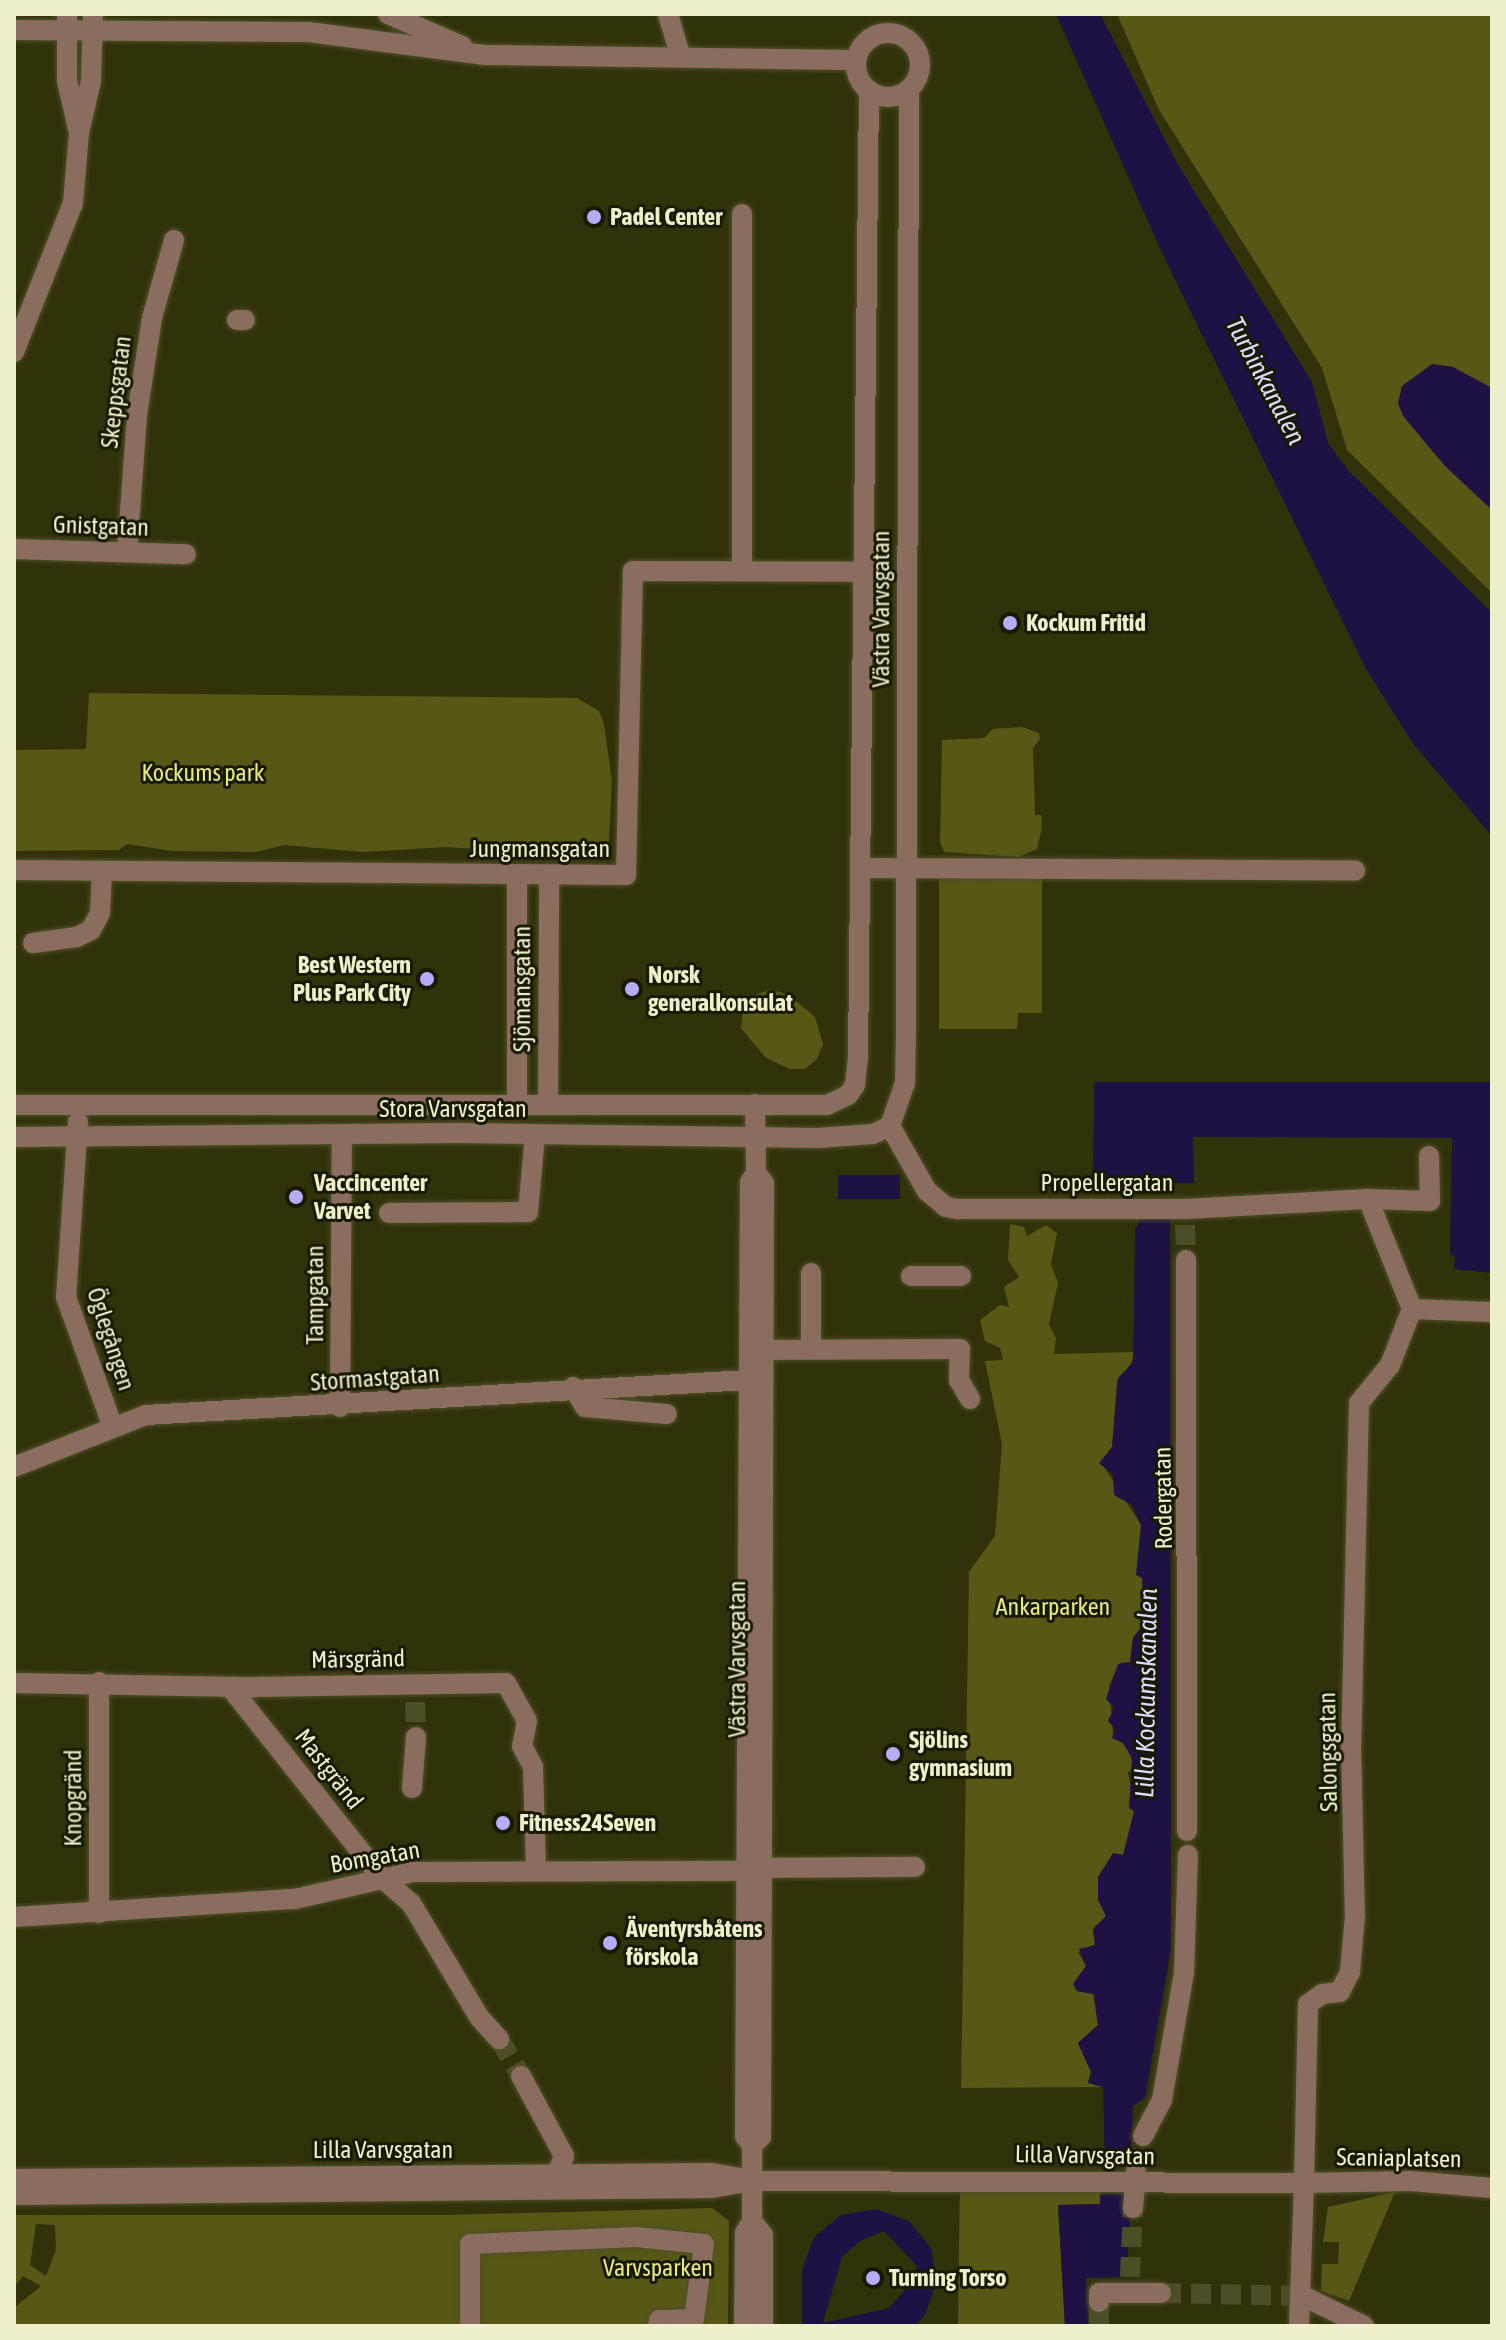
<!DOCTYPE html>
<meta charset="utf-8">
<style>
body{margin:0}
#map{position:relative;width:1506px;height:2340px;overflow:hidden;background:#31320a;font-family:"Asap Condensed",sans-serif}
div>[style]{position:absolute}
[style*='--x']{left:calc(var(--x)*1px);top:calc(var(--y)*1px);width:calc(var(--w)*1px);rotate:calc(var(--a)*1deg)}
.green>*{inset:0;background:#575716}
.water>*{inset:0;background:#1f1144;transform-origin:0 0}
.minor-tunnel>*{height:20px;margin-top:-10px;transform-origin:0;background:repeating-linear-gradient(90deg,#4d4e27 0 20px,transparent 0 30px)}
.roads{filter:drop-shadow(0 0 2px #4f5029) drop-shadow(0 0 2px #4f5029)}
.minor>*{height:20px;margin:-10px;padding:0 10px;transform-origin:10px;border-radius:10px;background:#8a6d5e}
.minor>.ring{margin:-10px;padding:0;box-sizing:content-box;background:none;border:20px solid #8a6d5e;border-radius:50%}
.dots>*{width:22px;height:22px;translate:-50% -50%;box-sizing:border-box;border:4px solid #191900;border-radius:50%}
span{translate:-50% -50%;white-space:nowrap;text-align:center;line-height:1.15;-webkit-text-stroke:6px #191900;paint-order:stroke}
.poi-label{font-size:24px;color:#eef0cc;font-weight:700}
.left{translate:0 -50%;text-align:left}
.right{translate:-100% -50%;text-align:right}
.street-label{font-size:24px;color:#eef0cc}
.park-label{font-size:24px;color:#e6e986}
.water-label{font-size:26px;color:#dedbfe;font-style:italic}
.frame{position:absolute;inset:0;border:16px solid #eef0cc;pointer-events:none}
</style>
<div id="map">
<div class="green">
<div style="clip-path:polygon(1117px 14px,1492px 14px,1492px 593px,1347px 450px,1322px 368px,1159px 110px)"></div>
<div style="clip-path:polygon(89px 693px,577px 698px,599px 711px,604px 724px,612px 781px,608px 857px,446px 847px,363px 852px,284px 845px,256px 852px,172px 851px,127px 844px,119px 850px,14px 851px,14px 750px,86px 749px)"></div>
<div style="clip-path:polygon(1022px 727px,1039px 733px,1040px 739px,1033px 748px,1035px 815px,1041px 815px,1042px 828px,1037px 849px,1019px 857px,944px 852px,940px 842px,942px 740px,984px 738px,993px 729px)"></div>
<div style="clip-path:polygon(939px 879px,1042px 879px,1042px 1013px,1018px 1013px,1017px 1029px,939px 1029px)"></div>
<div style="clip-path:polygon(770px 989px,789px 995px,815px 1017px,823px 1044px,817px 1059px,805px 1069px,789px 1069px,765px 1057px,741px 1028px,744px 1000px)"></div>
<div style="clip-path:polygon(1010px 1224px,1024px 1227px,1027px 1236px,1046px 1225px,1057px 1233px,1051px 1264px,1058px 1283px,1049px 1324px,1056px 1338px,1054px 1354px,1134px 1352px,1130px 1369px,1117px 1381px,1112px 1447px,1101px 1462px,1141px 1525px,1144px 1624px,1133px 1638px,1130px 1662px,1120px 1663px,1109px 1685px,1113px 1736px,1126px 1746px,1135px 1768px,1128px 1772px,1135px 1810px,1123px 1856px,1110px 1864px,1101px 1882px,1099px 1897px,1106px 1917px,1095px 1926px,1095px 1945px,1078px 1952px,1086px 1966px,1073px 1984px,1077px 1991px,1093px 1994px,1098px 2025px,1078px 2043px,1091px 2072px,1088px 2083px,1103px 2087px,961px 2088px,969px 1572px,995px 1536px,1002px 1444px,985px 1361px,1003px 1360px,1000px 1348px,985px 1341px,980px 1320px,1000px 1305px,1009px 1307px,1004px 1287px,1019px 1277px,1008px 1260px)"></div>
<div style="clip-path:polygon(960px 2179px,1103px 2184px,1100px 2204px,1058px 2205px,1065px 2326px,958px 2326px)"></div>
<div style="clip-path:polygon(1395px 2192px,1349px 2301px,1321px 2291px,1322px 2264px,1338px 2264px,1339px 2242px,1323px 2242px,1328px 2207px)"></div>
<div style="clip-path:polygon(evenodd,712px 2208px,729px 2221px,728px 2326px,14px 2326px,14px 2308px,41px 2286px,23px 2276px,14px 2287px,14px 2215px,448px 2215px,712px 2208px,36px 2224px,55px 2225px,56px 2250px,46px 2276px,30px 2265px,36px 2224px)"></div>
</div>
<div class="water">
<div style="clip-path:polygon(1056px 14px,1100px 14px,1177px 163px,1312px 382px,1328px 443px,1347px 469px,1492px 613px,1492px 836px,1414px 745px,1366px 669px,1163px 255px)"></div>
<div style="clip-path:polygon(1432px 364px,1453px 367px,1492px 388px,1492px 510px,1445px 466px,1403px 416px,1398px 403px,1402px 386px)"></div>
<div style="clip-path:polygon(1094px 1082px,1492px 1082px,1492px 1273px,1454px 1269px,1455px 1256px,1450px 1255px,1452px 1138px,1193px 1137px,1194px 1183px,1093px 1183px)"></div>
<div style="left:838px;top:1175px;width:62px;height:24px"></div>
<div style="clip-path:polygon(1170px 1217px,1171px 1948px,1145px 2098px,1133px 2106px,1130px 2166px,1105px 2166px,1103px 2087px,1088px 2083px,1091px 2072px,1078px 2043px,1098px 2025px,1094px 1994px,1077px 1991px,1073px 1984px,1086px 1966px,1079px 1949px,1095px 1945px,1093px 1929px,1106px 1916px,1098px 1900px,1098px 1877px,1113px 1853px,1123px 1855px,1134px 1811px,1129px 1808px,1132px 1758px,1123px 1743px,1112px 1738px,1115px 1729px,1108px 1721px,1114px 1708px,1106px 1699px,1118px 1664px,1130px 1662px,1133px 1638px,1144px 1623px,1142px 1578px,1136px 1575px,1141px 1525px,1132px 1505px,1114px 1495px,1113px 1475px,1099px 1463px,1112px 1447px,1118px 1378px,1133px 1362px,1135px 1230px,1141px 1218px)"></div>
<div style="clip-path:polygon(1131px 2193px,1127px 2277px,1086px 2278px,1088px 2326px,1065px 2326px,1058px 2205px,1100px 2204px,1100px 2194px)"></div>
<div style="clip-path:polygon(evenodd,876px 2209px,909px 2221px,931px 2248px,937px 2282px,925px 2315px,915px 2326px,802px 2326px,802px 2270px,814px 2237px,841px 2215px,876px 2209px,884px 2231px,917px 2266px,905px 2290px,889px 2308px,823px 2323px,842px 2257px,860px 2241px,884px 2231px)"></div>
</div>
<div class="minor-tunnel">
<div style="--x:1185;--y:1225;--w:35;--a:88"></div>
<div style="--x:415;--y:1702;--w:35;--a:88"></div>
<div style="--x:499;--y:2039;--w:43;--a:59.3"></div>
<div style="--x:1136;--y:2169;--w:34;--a:-78"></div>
<div style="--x:1130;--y:2277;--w:69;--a:-87.5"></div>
<div style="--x:1161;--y:2293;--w:142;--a:1.2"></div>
<div style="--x:1099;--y:2326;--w:24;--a:-90"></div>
</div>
<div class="roads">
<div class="minor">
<div style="--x:67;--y:14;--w:67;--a:90"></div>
<div style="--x:67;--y:81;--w:49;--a:77.1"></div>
<div style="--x:388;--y:14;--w:81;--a:23.4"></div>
<div style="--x:668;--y:14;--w:43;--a:73.7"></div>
<div style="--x:14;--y:30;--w:294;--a:0.4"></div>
<div style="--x:308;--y:32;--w:177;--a:7.4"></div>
<div style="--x:484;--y:55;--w:372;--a:0.8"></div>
<div class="ring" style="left:856px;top:33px;width:44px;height:44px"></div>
<div style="--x:742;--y:214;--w:356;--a:90"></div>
<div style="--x:237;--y:320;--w:8;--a:0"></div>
<div style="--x:14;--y:352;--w:160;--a:-68.4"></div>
<div style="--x:73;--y:203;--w:70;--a:-85.1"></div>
<div style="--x:79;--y:133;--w:53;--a:-77"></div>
<div style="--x:91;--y:81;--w:67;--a:-88.3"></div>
<div style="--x:14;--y:549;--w:172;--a:1.7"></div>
<div style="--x:127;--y:552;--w:137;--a:-85.8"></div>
<div style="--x:137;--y:415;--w:98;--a:-81.2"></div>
<div style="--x:152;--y:318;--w:81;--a:-74.2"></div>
<div style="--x:861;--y:868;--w:494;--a:0.3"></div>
<div style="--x:14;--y:870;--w:612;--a:0.47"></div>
<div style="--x:626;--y:875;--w:304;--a:-88.7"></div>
<div style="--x:633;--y:571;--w:231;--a:0.2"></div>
<div style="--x:33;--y:943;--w:44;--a:-7.8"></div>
<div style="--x:77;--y:937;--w:16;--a:-27"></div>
<div style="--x:91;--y:930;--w:19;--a:-62"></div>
<div style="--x:100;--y:913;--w:41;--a:-87.2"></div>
<div style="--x:517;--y:1103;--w:228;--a:-90"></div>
<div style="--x:548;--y:1103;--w:228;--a:-89.7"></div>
<div style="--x:14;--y:1105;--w:813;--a:0"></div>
<div style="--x:827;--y:1105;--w:23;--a:-25"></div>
<div style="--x:848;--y:1095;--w:12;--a:-55"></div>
<div style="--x:855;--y:1085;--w:27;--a:-84"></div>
<div style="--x:858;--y:1058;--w:968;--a:-89.35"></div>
<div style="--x:78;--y:1122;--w:175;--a:93.9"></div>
<div style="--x:66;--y:1297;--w:136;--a:70.2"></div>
<div style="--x:890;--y:1126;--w:46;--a:-70.8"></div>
<div style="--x:905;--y:1083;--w:51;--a:-88.9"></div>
<div style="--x:906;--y:1032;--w:943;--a:-89.82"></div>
<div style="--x:890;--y:1126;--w:75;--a:60.4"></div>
<div style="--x:927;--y:1191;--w:25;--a:40"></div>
<div style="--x:946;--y:1207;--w:11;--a:10"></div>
<div style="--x:957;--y:1209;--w:228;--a:0"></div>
<div style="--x:1185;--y:1209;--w:183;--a:-3.1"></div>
<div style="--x:14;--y:1137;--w:445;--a:-0.5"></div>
<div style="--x:459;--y:1133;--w:359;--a:0.8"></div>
<div style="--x:818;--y:1138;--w:55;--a:-4.2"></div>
<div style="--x:873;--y:1134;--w:19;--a:-25"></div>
<div style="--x:1429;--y:1156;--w:45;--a:88.7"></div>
<div style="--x:1430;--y:1201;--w:62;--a:-178.2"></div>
<div style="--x:1368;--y:1199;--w:118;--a:68.2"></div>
<div style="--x:1412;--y:1309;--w:80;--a:2.1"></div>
<div style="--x:389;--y:1213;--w:139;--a:-0.4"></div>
<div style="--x:528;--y:1212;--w:77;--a:-84.8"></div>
<div style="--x:1186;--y:1260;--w:571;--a:89.9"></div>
<div style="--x:911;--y:1276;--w:50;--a:0"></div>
<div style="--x:1412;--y:1309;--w:60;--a:111.4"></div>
<div style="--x:1390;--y:1365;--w:49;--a:129.2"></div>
<div style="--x:1359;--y:1403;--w:341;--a:91.3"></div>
<div style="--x:1351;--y:1744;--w:171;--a:88.7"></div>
<div style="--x:1355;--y:1915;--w:57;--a:95"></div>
<div style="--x:1350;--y:1972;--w:22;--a:117"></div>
<div style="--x:1340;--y:1992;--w:18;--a:174"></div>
<div style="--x:1322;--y:1994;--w:17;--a:144"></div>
<div style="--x:1308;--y:2004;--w:179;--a:91.3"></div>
<div style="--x:1304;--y:2183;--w:107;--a:-1.1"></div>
<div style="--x:1411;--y:2181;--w:81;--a:4.9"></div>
<div style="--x:811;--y:1349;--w:76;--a:-90"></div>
<div style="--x:753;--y:1350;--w:207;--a:-0.3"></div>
<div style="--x:960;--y:1349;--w:31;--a:92"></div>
<div style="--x:959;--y:1380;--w:22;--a:60"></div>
<div style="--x:573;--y:1387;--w:23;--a:59"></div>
<div style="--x:585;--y:1407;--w:82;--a:4.9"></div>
<div style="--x:340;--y:1407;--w:272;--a:-89.6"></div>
<div style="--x:14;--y:1467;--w:142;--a:-21.5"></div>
<div style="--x:146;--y:1415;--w:603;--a:-3.33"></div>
<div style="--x:14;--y:1683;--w:241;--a:1"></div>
<div style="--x:255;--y:1687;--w:251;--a:-0.9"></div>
<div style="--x:506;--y:1683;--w:43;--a:61.1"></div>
<div style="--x:527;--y:1721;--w:25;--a:101"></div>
<div style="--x:522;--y:1746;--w:24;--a:62"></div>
<div style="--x:533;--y:1767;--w:103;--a:88.3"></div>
<div style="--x:230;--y:1687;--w:244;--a:51.5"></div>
<div style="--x:382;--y:1878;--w:38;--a:41"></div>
<div style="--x:411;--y:1903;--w:133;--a:59.2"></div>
<div style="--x:479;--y:2017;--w:30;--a:48"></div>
<div style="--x:412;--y:1788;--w:51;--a:-85.5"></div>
<div style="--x:762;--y:1868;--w:153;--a:-0.4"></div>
<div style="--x:99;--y:1913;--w:231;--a:-90"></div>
<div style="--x:14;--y:1917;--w:282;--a:-3.7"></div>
<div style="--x:295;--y:1899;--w:121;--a:-12.9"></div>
<div style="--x:413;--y:1872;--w:333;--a:-0.2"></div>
<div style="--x:521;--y:2076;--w:91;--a:61.7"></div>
<div style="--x:564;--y:2156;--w:20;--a:110"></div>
<div style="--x:1143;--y:2136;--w:41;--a:-62.2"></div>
<div style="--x:1162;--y:2100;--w:129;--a:-80.2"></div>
<div style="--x:1184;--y:1973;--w:118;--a:-88.1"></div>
<div style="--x:752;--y:2145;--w:12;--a:-42"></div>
<div style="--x:761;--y:2137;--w:954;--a:-89.82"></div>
<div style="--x:764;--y:1183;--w:13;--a:-129"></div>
<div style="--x:14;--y:2179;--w:698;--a:-0.49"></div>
<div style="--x:712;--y:2173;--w:29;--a:10"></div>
<div style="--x:14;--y:2195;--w:698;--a:-0.57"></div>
<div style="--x:712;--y:2188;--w:41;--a:-9.9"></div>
<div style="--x:752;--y:2181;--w:552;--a:0.21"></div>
<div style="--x:1304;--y:2183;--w:143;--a:92"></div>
<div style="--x:1133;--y:2208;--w:36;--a:-85"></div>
<div style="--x:752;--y:2221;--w:18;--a:52"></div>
<div style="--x:763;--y:2235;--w:91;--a:90"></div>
<div style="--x:1303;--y:2296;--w:68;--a:26.2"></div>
<div style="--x:1099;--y:2302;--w:9;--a:-90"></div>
<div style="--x:1099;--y:2293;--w:62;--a:0"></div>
<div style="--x:470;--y:2326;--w:82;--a:-90"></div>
<div style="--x:470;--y:2244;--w:166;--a:-2.4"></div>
<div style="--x:636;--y:2237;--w:68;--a:5.9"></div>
<div style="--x:704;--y:2244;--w:76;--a:97.6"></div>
<div style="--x:694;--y:2319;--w:35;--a:178"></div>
<div style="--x:659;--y:2320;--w:6;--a:99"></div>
<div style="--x:744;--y:2326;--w:93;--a:-89.4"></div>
<div style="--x:745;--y:2233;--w:14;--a:-60"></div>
<div style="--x:752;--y:2221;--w:76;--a:-90"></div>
<div style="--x:752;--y:2145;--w:11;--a:-128"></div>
<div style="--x:745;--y:2136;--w:954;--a:-89.7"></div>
<div style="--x:750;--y:1182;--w:11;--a:-56"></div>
<div style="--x:756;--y:1173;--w:69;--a:-90.8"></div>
</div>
</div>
<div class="dots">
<div style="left:594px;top:217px;background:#b6acf8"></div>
<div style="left:1010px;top:623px;background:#b6acf8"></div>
<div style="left:427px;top:979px;background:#b6acf8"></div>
<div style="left:632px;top:989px;background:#b6acf8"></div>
<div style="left:296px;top:1197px;background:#b6acf8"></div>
<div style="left:893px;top:1754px;background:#b6acf8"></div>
<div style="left:503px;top:1823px;background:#b6acf8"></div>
<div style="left:610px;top:1943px;background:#b6acf8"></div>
<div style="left:873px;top:2278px;background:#b6acf8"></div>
</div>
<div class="poi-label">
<span class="left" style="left:610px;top:217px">Padel Center</span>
<span class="left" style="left:1026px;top:623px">Kockum Fritid</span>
<span class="right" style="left:411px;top:979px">Best Western<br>Plus Park City</span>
<span class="left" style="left:648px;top:989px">Norsk<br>generalkonsulat</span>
<span class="left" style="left:314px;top:1197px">Vaccincenter<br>Varvet</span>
<span class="left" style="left:909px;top:1754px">Sjölins<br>gymnasium</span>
<span class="left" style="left:519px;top:1823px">Fitness24Seven</span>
<span class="left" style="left:626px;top:1943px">Äventyrsbåtens<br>förskola</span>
<span class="left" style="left:889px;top:2278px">Turning Torso</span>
</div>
<div class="street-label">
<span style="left:116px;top:392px;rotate:-83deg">Skeppsgatan</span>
<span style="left:101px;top:526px;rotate:2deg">Gnistgatan</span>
<span style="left:881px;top:609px;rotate:-90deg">Västra Varvsgatan</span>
<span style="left:540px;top:849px">Jungmansgatan</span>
<span style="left:522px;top:989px;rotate:-90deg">Sjömansgatan</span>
<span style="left:453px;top:1109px">Stora Varvsgatan</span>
<span style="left:1107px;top:1183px">Propellergatan</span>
<span style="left:315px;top:1295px;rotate:-90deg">Tampgatan</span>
<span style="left:111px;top:1339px;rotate:72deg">Öglegången</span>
<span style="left:375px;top:1378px;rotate:-4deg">Stormastgatan</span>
<span style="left:1163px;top:1498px;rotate:-91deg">Rodergatan</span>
<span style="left:358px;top:1659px;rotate:-1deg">Märsgränd</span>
<span style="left:737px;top:1659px;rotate:-90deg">Västra Varvsgatan</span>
<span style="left:1328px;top:1752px;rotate:-91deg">Salongsgatan</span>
<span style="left:329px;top:1769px;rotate:52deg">Mastgränd</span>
<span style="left:73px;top:1798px;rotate:-90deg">Knopgränd</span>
<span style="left:375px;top:1857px;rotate:-10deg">Bomgatan</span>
<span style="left:383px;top:2150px">Lilla Varvsgatan</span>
<span style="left:1085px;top:2155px;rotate:1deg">Lilla Varvsgatan</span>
<span style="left:1399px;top:2158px;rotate:1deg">Scaniaplatsen</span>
</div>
<div class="park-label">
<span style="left:203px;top:773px">Kockums park</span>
<span style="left:1053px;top:1607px">Ankarparken</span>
<span style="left:658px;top:2268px">Varvsparken</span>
</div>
<div class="water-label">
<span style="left:1265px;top:381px;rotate:62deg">Turbinkanalen</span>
<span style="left:1147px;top:1693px;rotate:-89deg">Lilla Kockumskanalen</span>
</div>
<div class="frame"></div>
</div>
